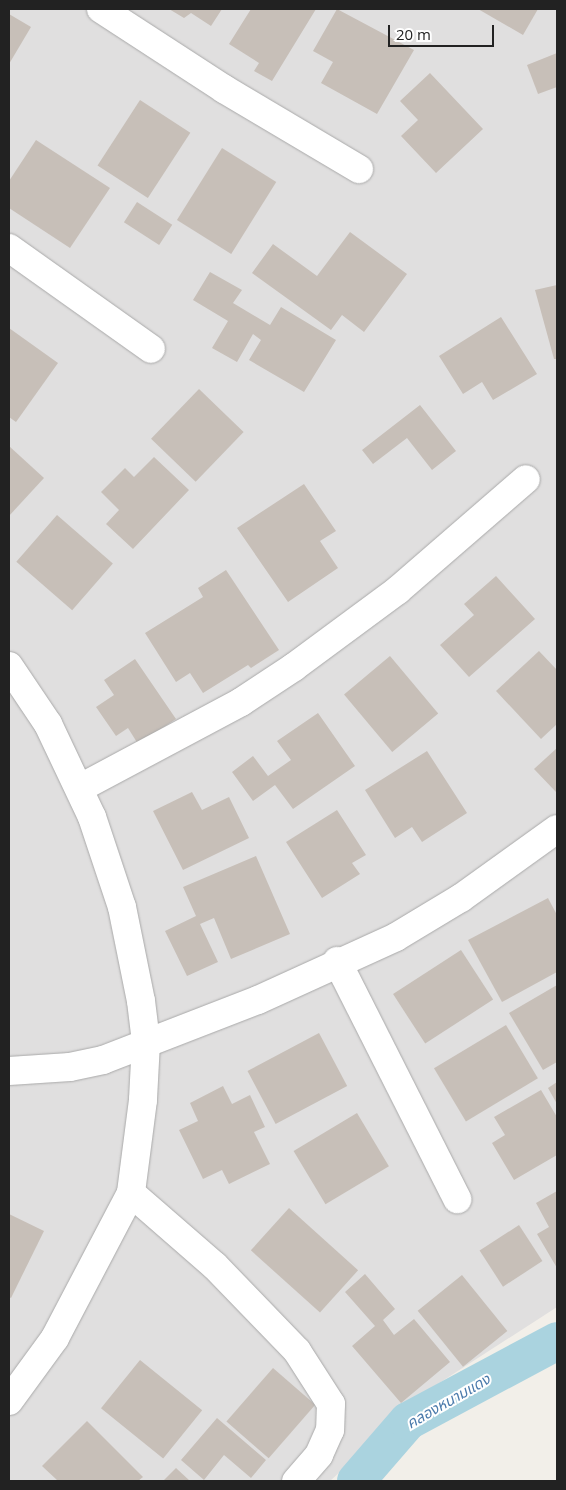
<!DOCTYPE html>
<meta charset="utf-8">
<style>
body{margin:0}
#map{position:relative;width:566px;height:1490px;overflow:hidden;background:#f2efe9;font-family:"Open Sans","Noto Sans Thai",sans-serif}
div>[style]{position:absolute}
[style*='--x']{left:calc(var(--x)*1px);top:calc(var(--y)*1px);width:calc(var(--w)*1px);rotate:calc(var(--a)*1deg)}
.residential>*{inset:0;background:#e0dfdf}
.canal>*{height:38px;margin:-19px;padding:0 19px;transform-origin:19px;border-radius:19px;background:#aad3df}
.building>*{inset:0;background:#c7bfb8;transform-origin:0 0}
.roads{filter:drop-shadow(0 0 1px #a9a9a9) drop-shadow(0 0 1px #a9a9a9)}
.minor>*{height:28px;margin:-14px;padding:0 14px;transform-origin:14px;border-radius:14px;background:#fff}
span{translate:-50% -50%;white-space:nowrap;text-align:center;line-height:1.15;-webkit-text-stroke:4px #fff;paint-order:stroke}
.water-label{font-size:15px;color:#4a7aab;font-style:italic}
.frame{position:absolute;inset:0;border:10px solid #222;pointer-events:none}
.scale{position:absolute;left:388px;top:25px;width:106px;height:22px;box-sizing:border-box;border:2px solid #222;border-top:0;padding-left:6px;font-size:15px;line-height:18px;white-space:nowrap;color:#222;-webkit-text-stroke:4px #fff;paint-order:stroke}
</style>
<div id="map">
<div class="residential">
<div style="clip-path:polygon(9px 9px,557px 9px,557px 1307px,430px 1389px,330px 1481px,9px 1481px)"></div>
</div>
<div class="canal">
<div style="--x:356;--y:1481;--w:79;--a:-49.1"></div>
<div style="--x:408;--y:1421;--w:169;--a:-28.2"></div>
</div>
<div class="building">
<div style="clip-path:polygon(169px 9px,222px 9px,211px 26px,191px 13px,184px 18px)"></div>
<div style="clip-path:polygon(251px 9px,316px 9px,272px 81px,254px 71px,259px 63px,229px 44px)"></div>
<div style="clip-path:polygon(337px 9px,414px 50px,377px 114px,321px 83px,333px 62px,313px 51px)"></div>
<div style="clip-path:polygon(478px 9px,538px 9px,523px 35px)"></div>
<div style="clip-path:polygon(9px 14px,31px 27px,9px 64px)"></div>
<div style="clip-path:polygon(557px 53px,557px 87px,538px 94px,527px 65px)"></div>
<div style="clip-path:polygon(430px 73px,483px 129px,436px 173px,401px 136px,418px 120px,400px 101px)"></div>
<div style="left:140px;top:100px;width:60px;height:78px;rotate:33deg"></div>
<div style="clip-path:polygon(36px 140px,110px 188px,70px 248px,9px 208px,9px 181px)"></div>
<div style="left:222px;top:148px;width:64px;height:85px;rotate:32deg"></div>
<div style="left:137px;top:202px;width:42px;height:24px;rotate:33deg"></div>
<div style="clip-path:polygon(350px 232px,407px 274px,364px 332px,342px 315px,331px 330px,252px 273px,273px 244px,317px 276px)"></div>
<div style="clip-path:polygon(210px 272px,242px 290px,233px 303px,270px 325px,281px 307px,336px 340px,304px 392px,249px 360px,261px 340px,253px 334px,237px 362px,212px 348px,228px 321px,193px 300px)"></div>
<div style="clip-path:polygon(557px 285px,557px 359px,554px 359px,535px 290px)"></div>
<div style="clip-path:polygon(501px 317px,537px 374px,493px 400px,482px 382px,463px 394px,439px 356px)"></div>
<div style="clip-path:polygon(9px 328px,58px 363px,16px 422px,9px 417px)"></div>
<div style="left:199px;top:389px;width:62px;height:69px;rotate:44deg"></div>
<div style="clip-path:polygon(420px 405px,456px 451px,432px 470px,407px 438px,373px 464px,362px 450px)"></div>
<div style="clip-path:polygon(9px 446px,44px 478px,9px 516px)"></div>
<div style="clip-path:polygon(154px 457px,189px 490px,133px 549px,106px 524px,119px 510px,101px 492px,125px 468px,134px 477px)"></div>
<div style="clip-path:polygon(304px 484px,336px 531px,320px 541px,338px 568px,288px 602px,237px 528px)"></div>
<div style="left:57px;top:515px;width:74px;height:62px;rotate:41deg"></div>
<div style="clip-path:polygon(226px 570px,279px 650px,251px 668px,248px 665px,203px 693px,190px 673px,176px 682px,145px 633px,203px 597px,198px 588px)"></div>
<div style="clip-path:polygon(496px 576px,535px 619px,469px 677px,440px 645px,474px 615px,464px 604px)"></div>
<div style="clip-path:polygon(539px 651px,557px 670px,557px 724px,541px 739px,496px 691px)"></div>
<div style="left:390px;top:656px;width:75px;height:60px;rotate:50deg"></div>
<div style="clip-path:polygon(135px 659px,176px 719px,138px 744px,128px 728px,116px 736px,96px 707px,114px 695px,104px 680px)"></div>
<div style="clip-path:polygon(318px 713px,355px 766px,293px 809px,275px 785px,253px 801px,232px 772px,253px 756px,268px 776px,291px 760px,277px 741px)"></div>
<div style="clip-path:polygon(557px 748px,557px 791px,556px 792px,534px 769px)"></div>
<div style="clip-path:polygon(427px 751px,467px 813px,422px 842px,412px 827px,395px 838px,365px 790px)"></div>
<div style="clip-path:polygon(192px 792px,202px 810px,229px 797px,249px 838px,183px 870px,153px 811px)"></div>
<div style="clip-path:polygon(337px 810px,366px 855px,352px 863px,360px 874px,322px 898px,286px 842px)"></div>
<div style="clip-path:polygon(256px 856px,290px 934px,231px 959px,214px 918px,200px 924px,218px 962px,187px 976px,165px 931px,196px 916px,183px 887px)"></div>
<div style="clip-path:polygon(548px 898px,557px 915px,557px 972px,502px 1002px,468px 940px)"></div>
<div style="left:461px;top:950px;width:59px;height:81px;rotate:57deg"></div>
<div style="clip-path:polygon(557px 985px,557px 1062px,543px 1070px,509px 1013px)"></div>
<div style="left:506px;top:1025px;width:62px;height:84px;rotate:59deg"></div>
<div style="left:319px;top:1033px;width:60px;height:81px;rotate:62deg"></div>
<div style="clip-path:polygon(557px 1082px,557px 1104px,548px 1088px)"></div>
<div style="clip-path:polygon(223px 1086px,232px 1104px,250px 1095px,265px 1127px,254px 1132px,270px 1164px,229px 1184px,222px 1170px,203px 1179px,179px 1130px,198px 1121px,190px 1103px)"></div>
<div style="clip-path:polygon(541px 1090px,557px 1117px,557px 1155px,514px 1180px,492px 1143px,505px 1135px,494px 1117px)"></div>
<div style="left:357px;top:1113px;width:62px;height:74px;rotate:59deg"></div>
<div style="clip-path:polygon(557px 1191px,557px 1268px,537px 1234px,549px 1227px,536px 1203px)"></div>
<div style="left:289px;top:1208px;width:93px;height:57px;rotate:42deg"></div>
<div style="clip-path:polygon(9px 1214px,44px 1231px,11px 1298px,9px 1297px)"></div>
<div style="left:519px;top:1225px;width:43px;height:47px;rotate:57deg"></div>
<div style="clip-path:polygon(365px 1274px,395px 1309px,383px 1320px,394px 1335px,414px 1319px,450px 1362px,401px 1403px,352px 1346px,375px 1326px,345px 1292px)"></div>
<div style="left:462px;top:1275px;width:72px;height:57px;rotate:51deg"></div>
<div style="left:140px;top:1360px;width:80px;height:62px;rotate:39deg"></div>
<div style="left:273px;top:1368px;width:56px;height:71px;rotate:41deg"></div>
<div style="clip-path:polygon(217px 1418px,266px 1460px,251px 1478px,224px 1455px,204px 1480px,181px 1460px)"></div>
<div style="clip-path:polygon(87px 1421px,143px 1477px,138px 1481px,58px 1481px,42px 1466px)"></div>
<div style="clip-path:polygon(176px 1468px,190px 1481px,163px 1481px)"></div>
</div>
<div class="roads">
<div class="minor">
<div style="--x:101;--y:9;--w:147;--a:33"></div>
<div style="--x:224;--y:89;--w:157;--a:30.7"></div>
<div style="--x:9;--y:248;--w:174;--a:35.4"></div>
<div style="--x:9;--y:666;--w:70;--a:56.1"></div>
<div style="--x:48;--y:724;--w:103;--a:64.7"></div>
<div style="--x:92;--y:817;--w:95;--a:71.6"></div>
<div style="--x:122;--y:907;--w:96;--a:78.6"></div>
<div style="--x:141;--y:1001;--w:41;--a:83"></div>
<div style="--x:146;--y:1042;--w:58;--a:93"></div>
<div style="--x:143;--y:1100;--w:94;--a:97.4"></div>
<div style="--x:131;--y:1193;--w:164;--a:117.7"></div>
<div style="--x:55;--y:1338;--w:78;--a:126.1"></div>
<div style="--x:80;--y:788;--w:183;--a:-28.1"></div>
<div style="--x:241;--y:702;--w:64;--a:-33.4"></div>
<div style="--x:294;--y:667;--w:129;--a:-36.5"></div>
<div style="--x:398;--y:590;--w:169;--a:-40.9"></div>
<div style="--x:337;--y:961;--w:267;--a:63.2"></div>
<div style="--x:9;--y:1071;--w:61;--a:-3.8"></div>
<div style="--x:70;--y:1067;--w:34;--a:-12"></div>
<div style="--x:103;--y:1060;--w:166;--a:-21.2"></div>
<div style="--x:258;--y:1000;--w:152;--a:-24.5"></div>
<div style="--x:396;--y:937;--w:76;--a:-31"></div>
<div style="--x:461;--y:898;--w:118;--a:-35.7"></div>
<div style="--x:131;--y:1193;--w:111;--a:41"></div>
<div style="--x:215;--y:1266;--w:118;--a:46"></div>
<div style="--x:297;--y:1351;--w:63;--a:57.3"></div>
<div style="--x:331;--y:1404;--w:26;--a:92"></div>
<div style="--x:330;--y:1430;--w:27;--a:114"></div>
<div style="--x:319;--y:1455;--w:35;--a:131"></div>
</div>
</div>
<div class="water-label">
<span style="left:448px;top:1401px;rotate:-30deg">คลองหนามแดง</span>
</div>
<div class="frame"></div>
<div class="scale">20 m</div>
</div>
